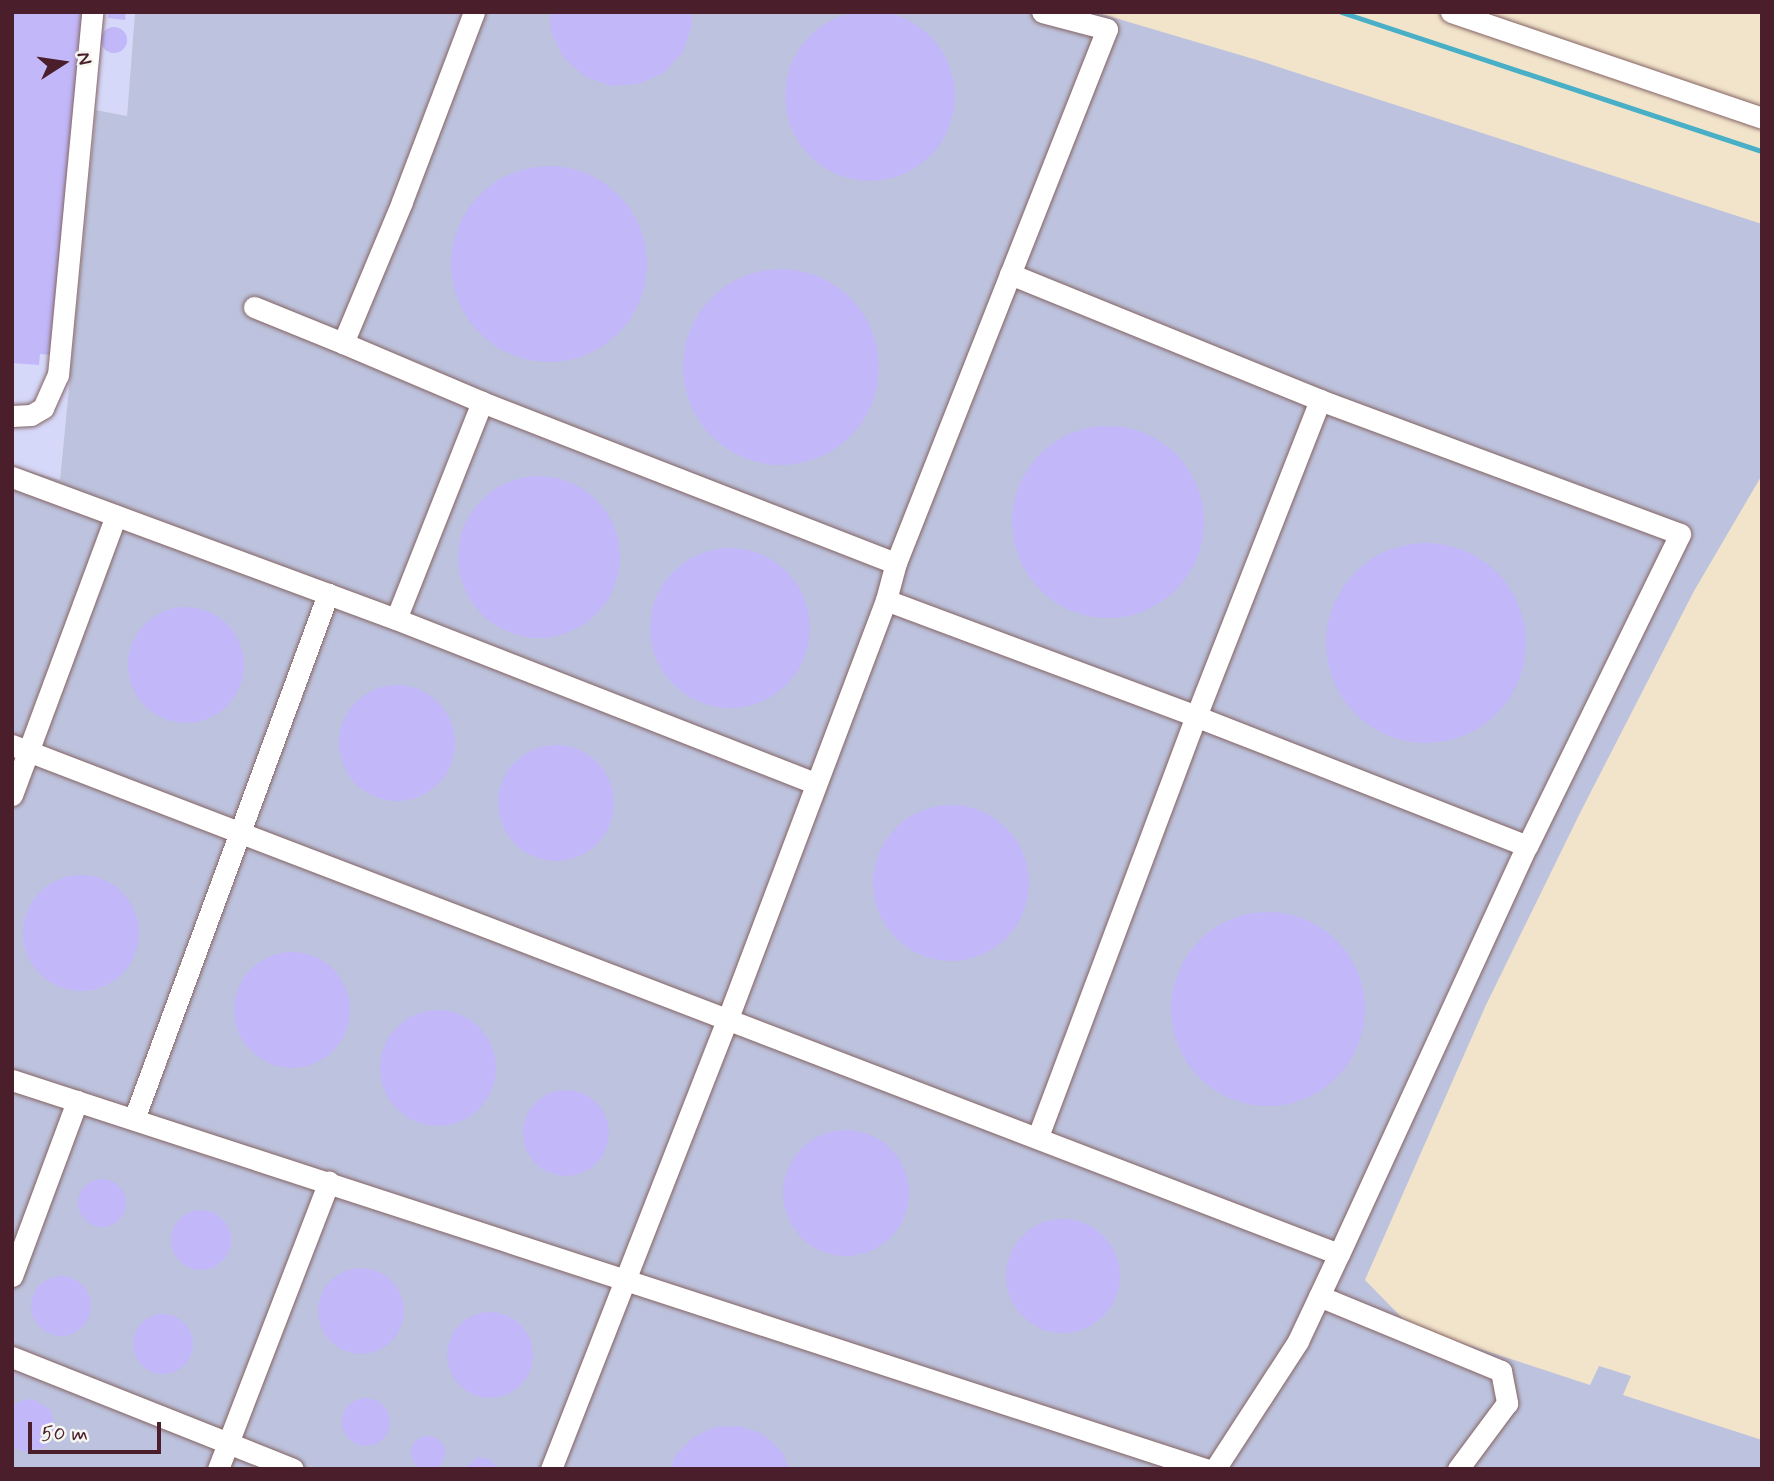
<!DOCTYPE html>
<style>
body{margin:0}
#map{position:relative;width:1774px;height:1481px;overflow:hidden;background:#f2e4cb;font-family:Mynerve,sans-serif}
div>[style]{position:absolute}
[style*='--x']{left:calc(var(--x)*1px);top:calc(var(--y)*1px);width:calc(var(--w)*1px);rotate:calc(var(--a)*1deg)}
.built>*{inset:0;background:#d5d8f9}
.industrial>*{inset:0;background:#bdc3de}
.stream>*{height:5px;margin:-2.5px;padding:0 2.5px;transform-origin:2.5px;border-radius:2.5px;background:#48afc7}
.building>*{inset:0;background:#c1b7f9}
.round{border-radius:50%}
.roads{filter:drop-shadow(0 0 2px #856463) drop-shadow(0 0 2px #856463)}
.minor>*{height:21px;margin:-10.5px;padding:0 10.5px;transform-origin:10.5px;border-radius:10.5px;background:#fff}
span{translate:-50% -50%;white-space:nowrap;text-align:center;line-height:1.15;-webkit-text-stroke:7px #f6f6f2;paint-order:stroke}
.frame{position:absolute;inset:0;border:14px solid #4a1f2b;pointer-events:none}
.north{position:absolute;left:28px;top:28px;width:70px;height:70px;-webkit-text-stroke:5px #f6f6f2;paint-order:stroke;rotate:78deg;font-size:19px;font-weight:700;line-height:28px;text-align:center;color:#4a1f2b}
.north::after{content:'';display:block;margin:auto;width:24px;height:32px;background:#4a1f2b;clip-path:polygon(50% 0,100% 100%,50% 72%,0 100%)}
.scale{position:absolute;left:28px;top:1422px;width:133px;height:32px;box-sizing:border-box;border:4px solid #4a1f2b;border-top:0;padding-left:9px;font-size:21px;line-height:24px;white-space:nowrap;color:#4a1f2b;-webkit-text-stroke:5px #f6f6f2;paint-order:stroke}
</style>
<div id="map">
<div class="built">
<div style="clip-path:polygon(12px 12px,135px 12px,127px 116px,96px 110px,60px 481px,12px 466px)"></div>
</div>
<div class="industrial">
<div style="clip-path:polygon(135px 12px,1095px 12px,1257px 60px,1762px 224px,1762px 475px,1694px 591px,1580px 813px,1486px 1005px,1365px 1280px,1410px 1326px,1590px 1385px,1599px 1366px,1631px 1376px,1623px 1395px,1762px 1440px,1762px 1469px,12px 1469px,12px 466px,60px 480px,96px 110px,127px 116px)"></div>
</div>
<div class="stream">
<div style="--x:1341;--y:12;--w:443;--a:18.3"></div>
</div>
<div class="building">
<div class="round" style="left:785px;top:11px;width:170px;height:170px"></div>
<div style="clip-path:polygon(12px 12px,84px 12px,52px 355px,40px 354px,39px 365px,12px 363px)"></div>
<div style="clip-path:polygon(108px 12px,126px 12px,125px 20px,108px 18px)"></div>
<div style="clip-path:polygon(550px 12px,691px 12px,692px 25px,683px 52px,664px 73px,638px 84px,610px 86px,584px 76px,563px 57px,551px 32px)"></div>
<div class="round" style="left:101px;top:27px;width:26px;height:26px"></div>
<div class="round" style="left:451px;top:166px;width:196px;height:196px"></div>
<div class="round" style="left:683px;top:269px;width:196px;height:196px"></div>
<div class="round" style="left:1012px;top:426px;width:192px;height:192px"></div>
<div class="round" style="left:458px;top:476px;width:162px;height:162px"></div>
<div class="round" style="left:1326px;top:543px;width:200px;height:200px"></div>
<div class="round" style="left:650px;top:548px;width:160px;height:160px"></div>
<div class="round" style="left:128px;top:607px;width:116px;height:116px"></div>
<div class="round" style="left:339px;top:685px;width:116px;height:116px"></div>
<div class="round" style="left:498px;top:745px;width:116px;height:116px"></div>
<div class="round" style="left:873px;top:805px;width:156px;height:156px"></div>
<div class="round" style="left:23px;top:875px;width:116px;height:116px"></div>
<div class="round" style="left:1171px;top:912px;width:194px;height:194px"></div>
<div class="round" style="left:234px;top:952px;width:116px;height:116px"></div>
<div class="round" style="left:380px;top:1010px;width:116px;height:116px"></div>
<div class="round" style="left:523px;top:1090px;width:86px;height:86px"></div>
<div class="round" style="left:783px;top:1130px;width:126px;height:126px"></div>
<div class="round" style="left:78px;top:1179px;width:48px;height:48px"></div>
<div class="round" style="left:171px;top:1210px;width:60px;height:60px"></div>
<div class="round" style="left:1006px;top:1219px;width:114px;height:114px"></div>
<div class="round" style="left:318px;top:1268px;width:86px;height:86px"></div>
<div class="round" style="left:31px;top:1276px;width:60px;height:60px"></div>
<div class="round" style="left:447px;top:1312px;width:86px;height:86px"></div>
<div class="round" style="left:133px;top:1314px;width:60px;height:60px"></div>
<div class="round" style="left:342px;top:1398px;width:48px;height:48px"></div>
<div style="clip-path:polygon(33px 1399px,51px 1410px,56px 1430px,45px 1447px,25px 1452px,12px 1446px,12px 1405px,23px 1400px)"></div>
<div style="clip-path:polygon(740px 1426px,763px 1434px,782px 1452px,790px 1469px,670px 1469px,675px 1456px,692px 1438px,715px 1427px)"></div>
<div class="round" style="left:411px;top:1436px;width:34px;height:34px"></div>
<div style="clip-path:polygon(477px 1457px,490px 1459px,498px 1469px,464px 1469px)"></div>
</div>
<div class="roads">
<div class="minor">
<div style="--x:474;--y:12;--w:203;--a:110.8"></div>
<div style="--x:402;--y:202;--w:153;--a:112.7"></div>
<div style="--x:343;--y:343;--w:151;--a:23"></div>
<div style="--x:482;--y:402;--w:444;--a:21.3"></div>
<div style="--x:1451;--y:12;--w:329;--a:18.8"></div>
<div style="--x:1010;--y:274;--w:335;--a:22.1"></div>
<div style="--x:1320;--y:400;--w:339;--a:111.4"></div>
<div style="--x:1196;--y:716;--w:450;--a:110.6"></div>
<div style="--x:254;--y:307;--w:96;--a:22"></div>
<div style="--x:1320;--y:400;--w:384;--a:20.4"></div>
<div style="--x:1680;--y:534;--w:347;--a:116.1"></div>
<div style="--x:482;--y:402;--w:233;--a:111.6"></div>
<div style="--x:396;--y:619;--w:451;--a:21.4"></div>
<div style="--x:12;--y:416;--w:19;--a:-3"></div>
<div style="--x:31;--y:415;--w:14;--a:-30"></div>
<div style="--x:43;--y:408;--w:36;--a:-66"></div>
<div style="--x:58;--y:375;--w:365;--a:-84.6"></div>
<div style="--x:12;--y:477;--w:409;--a:20.3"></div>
<div style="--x:12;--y:745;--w:1421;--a:20.99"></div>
<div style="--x:1339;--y:1254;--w:449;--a:-65.3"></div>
<div style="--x:1527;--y:846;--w:356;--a:-158.6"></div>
<div style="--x:1196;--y:716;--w:331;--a:-159.5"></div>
<div style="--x:12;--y:795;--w:298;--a:-69.6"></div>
<div style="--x:12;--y:1080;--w:1255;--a:18.06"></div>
<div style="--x:134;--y:1119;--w:560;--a:-69.72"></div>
<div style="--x:12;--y:1276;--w:187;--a:-69.6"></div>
<div style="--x:1319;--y:1296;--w:197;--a:22.4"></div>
<div style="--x:1501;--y:1371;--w:33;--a:79"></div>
<div style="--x:1507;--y:1403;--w:82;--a:126.6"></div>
<div style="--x:12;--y:1357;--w:302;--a:21.7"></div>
<div style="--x:218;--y:1469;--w:308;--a:-68.9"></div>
<div style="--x:551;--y:1469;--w:484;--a:-68.6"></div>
<div style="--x:728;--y:1018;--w:447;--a:-69.3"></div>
<div style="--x:886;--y:600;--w:38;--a:-75"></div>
<div style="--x:896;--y:563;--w:574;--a:-68.44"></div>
<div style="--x:1107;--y:29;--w:67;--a:-165.3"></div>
<div style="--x:1215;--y:1469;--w:153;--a:-57"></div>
<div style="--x:1298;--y:1341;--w:96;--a:-64.8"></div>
</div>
</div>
<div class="frame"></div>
<div class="north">N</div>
<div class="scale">50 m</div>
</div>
